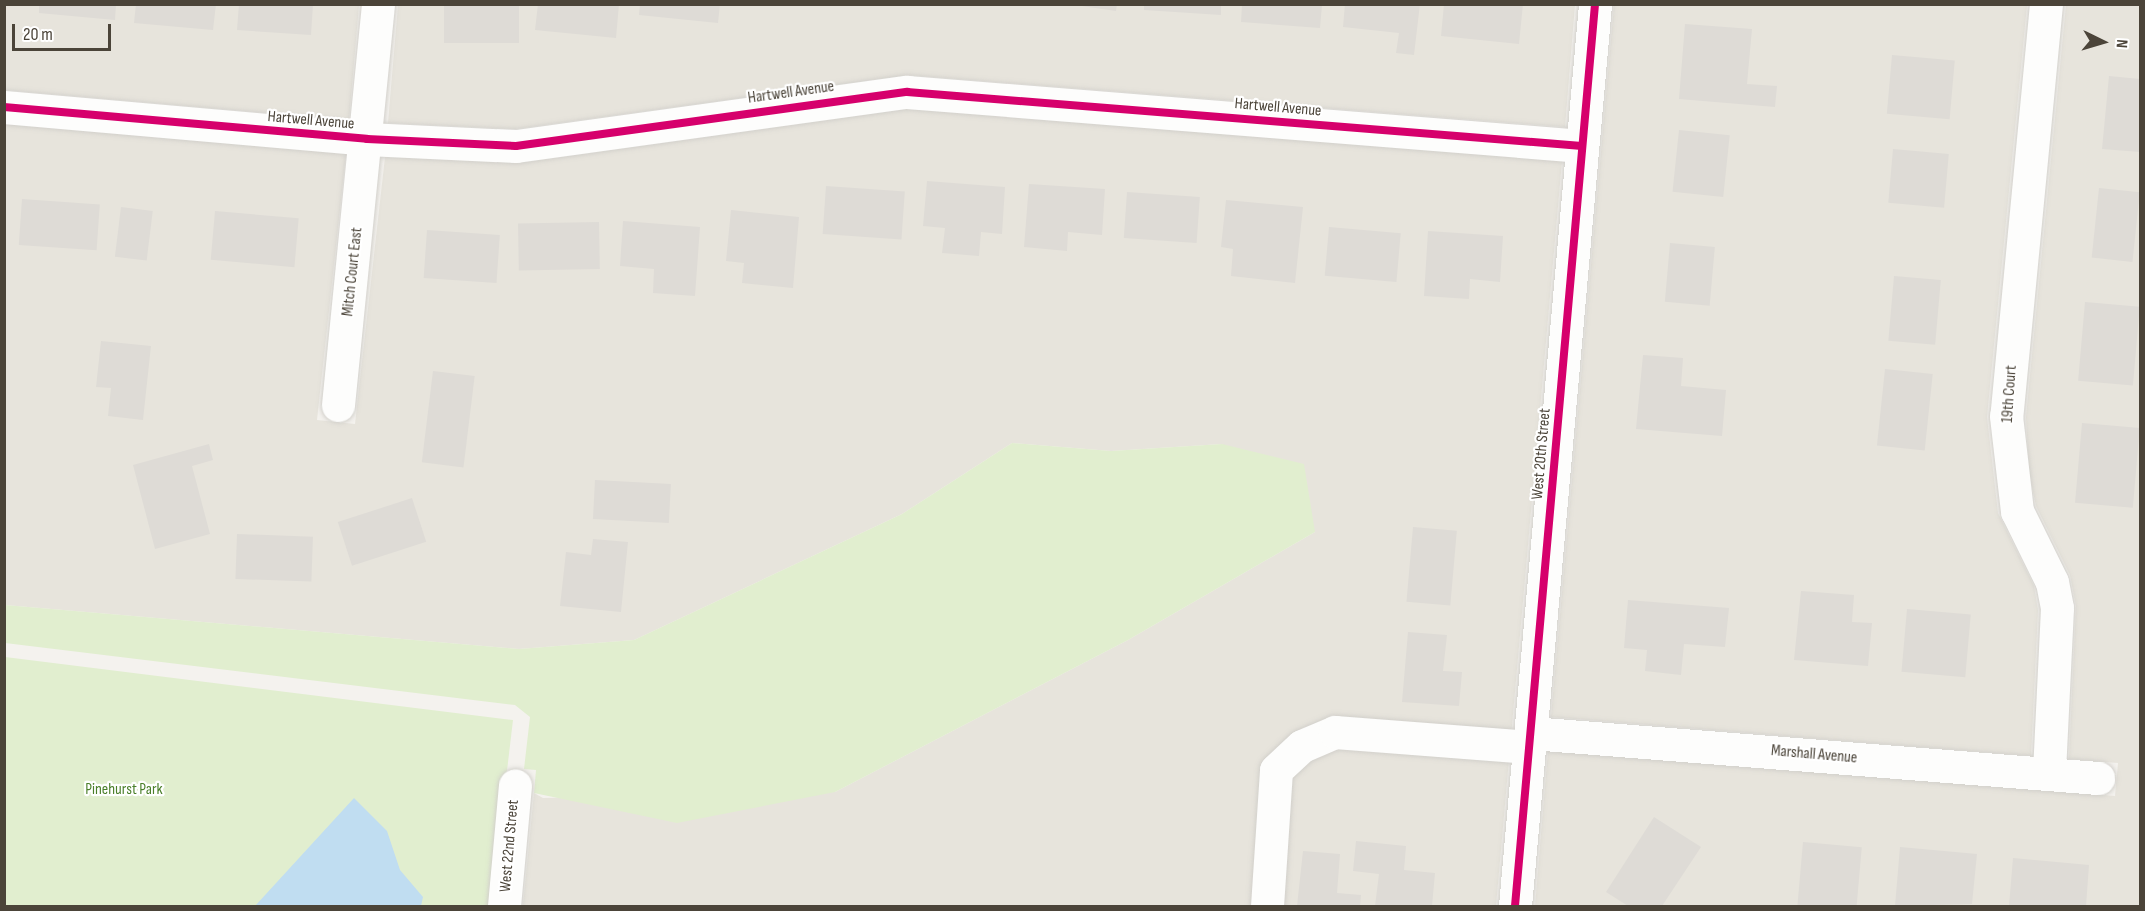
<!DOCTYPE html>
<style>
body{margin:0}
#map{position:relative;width:2145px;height:911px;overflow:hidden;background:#f4f2ee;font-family:"Sofia Sans Condensed",sans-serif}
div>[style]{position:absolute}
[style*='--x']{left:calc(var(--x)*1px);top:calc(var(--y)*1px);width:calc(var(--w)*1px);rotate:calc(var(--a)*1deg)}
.residential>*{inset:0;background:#e7e4dc}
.green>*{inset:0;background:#e1eecf}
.water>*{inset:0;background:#c0ddf1}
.building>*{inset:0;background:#dedbd6;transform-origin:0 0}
.roads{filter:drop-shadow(0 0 2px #d2d0cb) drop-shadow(0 0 2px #d2d0cb)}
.minor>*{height:33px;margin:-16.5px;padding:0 16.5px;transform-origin:16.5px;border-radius:16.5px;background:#fdfdfc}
.cycleway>*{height:8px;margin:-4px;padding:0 4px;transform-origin:4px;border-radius:4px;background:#d6006c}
span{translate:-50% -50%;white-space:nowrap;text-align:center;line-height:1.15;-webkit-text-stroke:4.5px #fff;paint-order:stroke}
.street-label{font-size:16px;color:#4b4439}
.park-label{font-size:16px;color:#4a7f2a}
.frame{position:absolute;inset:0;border:6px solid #4b4439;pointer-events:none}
.north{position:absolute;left:2073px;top:12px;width:60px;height:60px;-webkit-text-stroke:4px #fff;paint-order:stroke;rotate:95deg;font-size:16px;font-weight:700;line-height:24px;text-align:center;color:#4b4439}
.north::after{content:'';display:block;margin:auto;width:21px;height:27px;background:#4b4439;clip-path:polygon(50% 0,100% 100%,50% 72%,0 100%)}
.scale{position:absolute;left:12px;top:24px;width:99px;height:27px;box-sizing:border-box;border:3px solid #4b4439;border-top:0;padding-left:8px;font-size:18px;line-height:21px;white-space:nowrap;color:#4b4439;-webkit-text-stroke:4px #fff;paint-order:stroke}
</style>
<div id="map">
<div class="residential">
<div style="clip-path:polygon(4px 5px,359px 5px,349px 120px,5px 90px)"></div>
<div style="clip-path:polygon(398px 5px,1575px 5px,1565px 127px,908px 75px,515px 129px,388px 123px)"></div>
<div style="clip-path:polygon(1614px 5px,2027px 5px,1987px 417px,1998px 513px,2034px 586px,2038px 610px,2031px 756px,1551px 717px)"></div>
<div style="clip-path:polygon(2066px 5px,2140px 5px,2140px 906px,1535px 906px,1548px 751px,2115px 796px,2118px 763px,2069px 759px,2076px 606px,2070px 575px,2036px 506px,2029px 472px,2026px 417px)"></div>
<div style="clip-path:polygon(907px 109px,1562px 161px,1496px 906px,523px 906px,534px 793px,543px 798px,835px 792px,1128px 640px,1315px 532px,1222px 444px,1111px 451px,1012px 443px,902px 514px,634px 640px,519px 649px,5px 605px,4px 124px,346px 154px,317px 420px,355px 424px,385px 157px,519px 163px)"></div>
</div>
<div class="green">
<div style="clip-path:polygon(1012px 443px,1111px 451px,1222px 444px,1304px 464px,1315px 532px,1128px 640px,835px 792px,677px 823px,534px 793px,536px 770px,524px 769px,530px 717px,515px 705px,5px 643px,5px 605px,519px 649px,634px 640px,902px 514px)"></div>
<div style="clip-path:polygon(5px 657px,513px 720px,491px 906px,5px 906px)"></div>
</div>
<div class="water">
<div style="clip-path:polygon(354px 798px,387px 831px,400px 870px,423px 897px,421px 906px,255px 906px)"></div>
</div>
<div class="building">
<div style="clip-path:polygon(39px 4px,116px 4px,115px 20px,39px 13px)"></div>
<div style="clip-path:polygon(136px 4px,216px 4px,213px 30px,134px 23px)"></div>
<div style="clip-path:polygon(239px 4px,313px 4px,311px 35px,237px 30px)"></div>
<div style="left:444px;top:4px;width:75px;height:39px"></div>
<div style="clip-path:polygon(538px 4px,619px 4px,616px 38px,535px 30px)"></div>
<div style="clip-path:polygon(640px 4px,720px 4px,718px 23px,639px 15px)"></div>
<div style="clip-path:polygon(1068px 4px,1117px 4px,1116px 11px)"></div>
<div style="clip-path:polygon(1144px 4px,1221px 4px,1221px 15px,1144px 10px)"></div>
<div style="clip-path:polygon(1345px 4px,1420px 4px,1414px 55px,1396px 53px,1399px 33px,1343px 27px)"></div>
<div style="clip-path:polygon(1444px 4px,1523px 4px,1519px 44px,1441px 36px)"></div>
<div style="clip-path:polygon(1242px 5px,1322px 5px,1320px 28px,1241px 22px)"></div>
<div style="clip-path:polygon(1685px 24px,1752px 29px,1747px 84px,1777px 86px,1775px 107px,1679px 99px)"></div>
<div style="left:1892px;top:55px;width:63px;height:59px;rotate:5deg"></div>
<div style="clip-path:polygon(2109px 76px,2140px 79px,2140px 152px,2102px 149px)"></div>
<div style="left:1679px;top:130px;width:51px;height:62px;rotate:6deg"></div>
<div style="left:1893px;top:149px;width:56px;height:54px;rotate:5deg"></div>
<div style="clip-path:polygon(927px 181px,1005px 187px,1002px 234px,981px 232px,979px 256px,942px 253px,945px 228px,923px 226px)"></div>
<div style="clip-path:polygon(1029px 184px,1105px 189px,1102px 235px,1068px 232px,1067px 251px,1024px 247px)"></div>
<div style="left:826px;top:186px;width:79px;height:48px;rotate:4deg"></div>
<div style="left:2099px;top:188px;width:41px;height:70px;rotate:6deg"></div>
<div style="left:1127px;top:192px;width:73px;height:46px;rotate:4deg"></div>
<div style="left:22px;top:199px;width:78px;height:46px;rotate:4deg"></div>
<div style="clip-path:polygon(1226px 200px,1303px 207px,1295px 283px,1231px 276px,1233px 249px,1221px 247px)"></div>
<div style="left:121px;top:207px;width:32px;height:50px;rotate:7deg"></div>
<div style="clip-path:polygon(731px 210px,799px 217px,793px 288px,742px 283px,744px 263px,726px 261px)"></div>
<div style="left:215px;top:211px;width:84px;height:49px;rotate:5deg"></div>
<div style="clip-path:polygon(623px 221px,700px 227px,695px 296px,653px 293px,654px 269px,620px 266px)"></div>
<div style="left:599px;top:222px;width:47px;height:81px;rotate:89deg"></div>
<div style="left:1329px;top:227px;width:72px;height:49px;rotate:5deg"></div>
<div style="left:427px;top:230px;width:73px;height:48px;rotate:4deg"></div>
<div style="clip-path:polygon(1428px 231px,1503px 236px,1500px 282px,1470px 279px,1469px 299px,1424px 296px)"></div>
<div style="left:1670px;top:243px;width:45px;height:59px;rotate:5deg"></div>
<div style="left:1894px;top:276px;width:47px;height:65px;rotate:5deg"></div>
<div style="left:2085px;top:302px;width:55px;height:79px;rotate:5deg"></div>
<div style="clip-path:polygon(101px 341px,151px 346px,143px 420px,108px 416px,111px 388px,96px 387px)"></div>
<div style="clip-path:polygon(1643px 355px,1683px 358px,1681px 386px,1726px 390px,1722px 436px,1636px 429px)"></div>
<div style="left:1885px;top:369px;width:48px;height:77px;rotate:6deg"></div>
<div style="left:433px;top:371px;width:42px;height:92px;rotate:7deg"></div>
<div style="left:2082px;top:423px;width:58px;height:80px;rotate:5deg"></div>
<div style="clip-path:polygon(209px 444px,213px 460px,192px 466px,210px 534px,155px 549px,133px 465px)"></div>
<div style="left:595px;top:480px;width:76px;height:39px;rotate:3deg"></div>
<div style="left:412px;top:498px;width:46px;height:78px;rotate:72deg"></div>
<div style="left:1413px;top:527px;width:44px;height:75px;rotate:5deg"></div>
<div style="left:237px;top:534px;width:76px;height:45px;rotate:2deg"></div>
<div style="clip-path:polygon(593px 539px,628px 542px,621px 612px,560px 606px,566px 552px,591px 555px)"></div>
<div style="clip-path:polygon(1801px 591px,1854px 595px,1852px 622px,1872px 623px,1868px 666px,1794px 660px)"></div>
<div style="clip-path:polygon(1628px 600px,1729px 608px,1725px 647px,1684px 644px,1681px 675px,1645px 671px,1647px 650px,1624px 648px)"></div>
<div style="left:1907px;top:609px;width:64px;height:63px;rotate:5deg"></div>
<div style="clip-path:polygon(1408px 632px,1447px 635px,1443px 671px,1462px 672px,1459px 706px,1402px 702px)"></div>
<div style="clip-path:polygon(1654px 817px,1701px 847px,1662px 906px,1628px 906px,1606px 892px)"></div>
<div style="clip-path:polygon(1356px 841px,1406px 846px,1404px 870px,1435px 873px,1432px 906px,1375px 906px,1379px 874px,1353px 871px)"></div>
<div style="left:1803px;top:842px;width:59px;height:63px;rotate:5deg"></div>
<div style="clip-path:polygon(1900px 847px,1977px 854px,1972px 904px,1895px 906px)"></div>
<div style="clip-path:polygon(1303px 851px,1340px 854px,1337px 893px,1361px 895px,1360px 906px,1297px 906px)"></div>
<div style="clip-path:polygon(2013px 858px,2089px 865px,2086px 906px,2009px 906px)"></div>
</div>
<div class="roads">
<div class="minor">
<div style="--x:2046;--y:4;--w:414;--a:95.5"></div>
<div style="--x:2006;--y:416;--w:96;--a:83.4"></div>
<div style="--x:2017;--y:511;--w:79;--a:63.8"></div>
<div style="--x:2052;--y:582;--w:26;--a:79"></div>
<div style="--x:2057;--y:608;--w:166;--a:92.8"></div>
<div style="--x:4;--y:107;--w:364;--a:5"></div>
<div style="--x:367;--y:139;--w:149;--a:2.7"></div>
<div style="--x:516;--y:146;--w:395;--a:-7.9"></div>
<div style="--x:907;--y:92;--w:677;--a:4.57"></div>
<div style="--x:338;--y:405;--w:403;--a:-84.3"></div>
<div style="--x:1531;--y:733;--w:569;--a:4.54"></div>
<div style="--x:504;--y:906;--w:121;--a:-84.8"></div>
<div style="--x:1267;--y:906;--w:136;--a:-86.2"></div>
<div style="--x:1276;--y:770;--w:35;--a:-43"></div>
<div style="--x:1302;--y:746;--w:36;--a:-23"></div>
<div style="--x:1335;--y:732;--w:195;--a:4.4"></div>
<div style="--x:1515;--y:906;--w:906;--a:-84.93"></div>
</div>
</div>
<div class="cycleway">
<div style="--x:4;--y:107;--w:364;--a:5"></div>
<div style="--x:367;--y:139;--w:149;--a:2.7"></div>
<div style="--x:516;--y:146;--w:395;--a:-7.9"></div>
<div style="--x:907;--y:92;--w:677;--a:4.57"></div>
<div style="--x:1515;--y:906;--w:906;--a:-84.93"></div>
</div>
<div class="street-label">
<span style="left:791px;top:93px;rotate:-8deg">Hartwell Avenue</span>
<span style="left:1278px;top:108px;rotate:5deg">Hartwell Avenue</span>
<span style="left:311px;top:121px;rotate:5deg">Hartwell Avenue</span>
<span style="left:353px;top:272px;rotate:-84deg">Mitch Court East</span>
<span style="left:2010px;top:394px;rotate:-86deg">19th Court</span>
<span style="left:1542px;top:454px;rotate:-85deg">West 20th Street</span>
<span style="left:1814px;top:755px;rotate:5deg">Marshall Avenue</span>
<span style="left:510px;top:846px;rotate:-85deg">West 22nd Street</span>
</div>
<div class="park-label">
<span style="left:124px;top:790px">Pinehurst Park</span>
</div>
<div class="frame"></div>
<div class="north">N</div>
<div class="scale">20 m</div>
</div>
